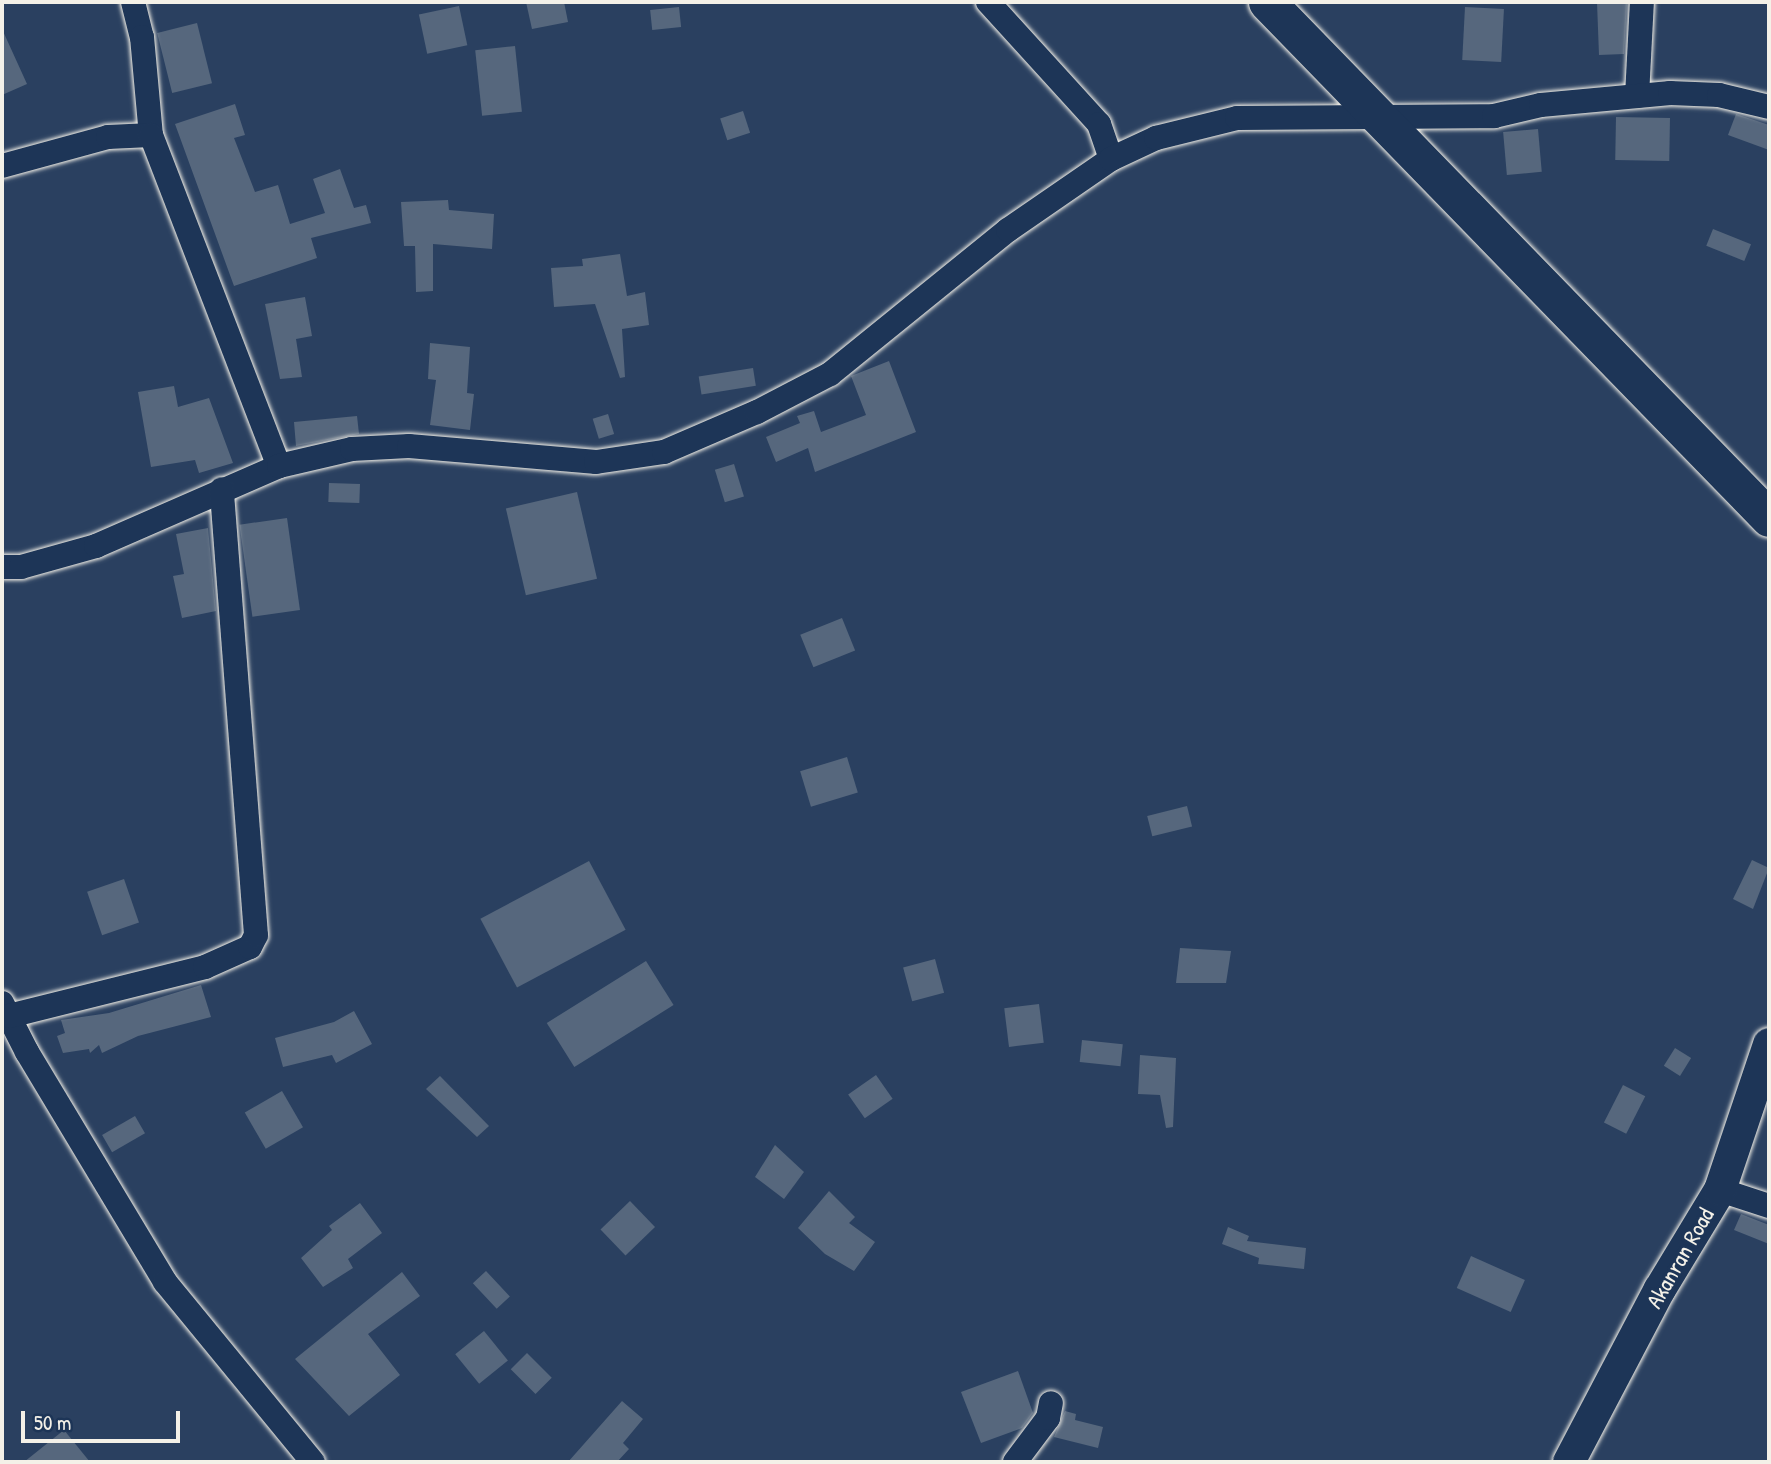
<!DOCTYPE html>
<style>
body{margin:0}
#map{position:relative;width:1771px;height:1464px;overflow:hidden;background:#2a4060;font-family:"Patrick Hand",sans-serif}
div>[style]{position:absolute}
[style*='--x']{left:calc(var(--x)*1px);top:calc(var(--y)*1px);width:calc(var(--w)*1px);rotate:calc(var(--a)*1deg)}
.building>*{inset:0;background:#56677d;transform-origin:0 0}
.roads{filter:drop-shadow(0 0 2px #f4f1e8) drop-shadow(0 0 2px #f4f1e8)}
.minor>*{height:24px;margin:-12px;padding:0 12px;transform-origin:12px;border-radius:12px;background:#1d3557}
.major>*{height:32px;margin:-16px;padding:0 16px;transform-origin:16px;border-radius:16px;background:#1d3557}
.highway>*{height:37px;margin:-18.5px;padding:0 18.5px;transform-origin:18.5px;border-radius:18.5px;background:#1d3557}
span{translate:-50% -50%;white-space:nowrap;text-align:center;line-height:1.15;-webkit-text-stroke:6px #1d3557;paint-order:stroke}
.street-label{font-size:23px;color:#f4f1e8}
.frame{position:absolute;inset:0;border:4px solid #f4f1e8;pointer-events:none}
.scale{position:absolute;left:21px;top:1411px;width:159px;height:32px;box-sizing:border-box;border:4px solid #f4f1e8;border-top:0;padding-left:9px;font-size:21px;line-height:24px;white-space:nowrap;color:#f4f1e8;-webkit-text-stroke:5px #1d3557;paint-order:stroke}
</style>
<div id="map">
<div class="building">
<div style="clip-path:polygon(526px 2px,564px 2px,568px 22px,532px 29px)"></div>
<div style="clip-path:polygon(1597px 2px,1627px 2px,1624px 54px,1599px 55px)"></div>
<div style="left:459px;top:6px;width:40px;height:41px;rotate:78deg"></div>
<div style="left:679px;top:7px;width:20px;height:29px;rotate:84deg"></div>
<div style="left:1465px;top:7px;width:39px;height:53px;rotate:3deg"></div>
<div style="left:197px;top:23px;width:62px;height:41px;rotate:76deg"></div>
<div style="clip-path:polygon(2px 29px,27px 84px,2px 95px)"></div>
<div style="left:515px;top:46px;width:66px;height:40px;rotate:84deg"></div>
<div style="clip-path:polygon(235px 104px,245px 135px,234px 138px,255px 192px,278px 185px,290px 224px,325px 213px,313px 179px,340px 169px,354px 208px,366px 205px,371px 223px,311px 238px,317px 258px,234px 286px,175px 124px)"></div>
<div style="left:743px;top:111px;width:23px;height:24px;rotate:72deg"></div>
<div style="clip-path:polygon(1736px 114px,1769px 125px,1769px 150px,1728px 135px)"></div>
<div style="left:1616px;top:117px;width:54px;height:43px;rotate:1deg"></div>
<div style="left:1538px;top:129px;width:43px;height:35px;rotate:85deg"></div>
<div style="clip-path:polygon(448px 200px,449px 210px,494px 214px,492px 249px,433px 244px,433px 291px,416px 292px,415px 246px,404px 246px,401px 202px)"></div>
<div style="left:1713px;top:229px;width:41px;height:18px;rotate:22deg"></div>
<div style="clip-path:polygon(620px 254px,627px 296px,645px 292px,649px 325px,622px 329px,625px 377px,620px 378px,595px 304px,554px 307px,551px 268px,583px 266px,582px 259px)"></div>
<div style="clip-path:polygon(305px 297px,312px 336px,296px 339px,302px 377px,280px 379px,265px 304px)"></div>
<div style="clip-path:polygon(430px 343px,470px 347px,467px 393px,474px 394px,470px 430px,430px 425px,436px 380px,428px 379px)"></div>
<div style="clip-path:polygon(889px 361px,916px 432px,815px 472px,808px 448px,776px 462px,766px 437px,800px 423px,797px 416px,814px 411px,821px 432px,866px 415px,851px 376px)"></div>
<div style="left:753px;top:368px;width:18px;height:55px;rotate:81deg"></div>
<div style="clip-path:polygon(174px 386px,178px 407px,209px 398px,233px 463px,199px 473px,195px 460px,151px 467px,138px 392px)"></div>
<div style="left:608px;top:414px;width:21px;height:16px;rotate:73deg"></div>
<div style="clip-path:polygon(357px 416px,359px 434px,296px 446px,294px 422px)"></div>
<div style="left:734px;top:464px;width:34px;height:20px;rotate:73deg"></div>
<div style="left:329px;top:483px;width:31px;height:19px;rotate:2deg"></div>
<div style="left:577px;top:492px;width:89px;height:73px;rotate:77deg"></div>
<div style="left:287px;top:518px;width:93px;height:48px;rotate:82deg"></div>
<div style="clip-path:polygon(208px 528px,216px 611px,182px 618px,173px 576px,184px 574px,176px 534px)"></div>
<div style="left:842px;top:618px;width:35px;height:45px;rotate:68deg"></div>
<div style="left:847px;top:757px;width:37px;height:49px;rotate:73deg"></div>
<div style="left:1187px;top:806px;width:21px;height:41px;rotate:76deg"></div>
<div style="clip-path:polygon(1752px 860px,1769px 868px,1753px 909px,1733px 899px)"></div>
<div style="left:589px;top:861px;width:78px;height:123px;rotate:62deg"></div>
<div style="left:124px;top:879px;width:46px;height:39px;rotate:71deg"></div>
<div style="clip-path:polygon(1180px 948px,1231px 951px,1226px 983px,1176px 983px)"></div>
<div style="left:935px;top:959px;width:35px;height:33px;rotate:75deg"></div>
<div style="left:646px;top:961px;width:52px;height:117px;rotate:58deg"></div>
<div style="clip-path:polygon(201px 985px,211px 1017px,138px 1036px,102px 1053px,99px 1045px,90px 1053px,89px 1049px,63px 1053px,57px 1036px,65px 1033px,61px 1020px,109px 1013px)"></div>
<div style="left:1039px;top:1004px;width:39px;height:35px;rotate:83deg"></div>
<div style="clip-path:polygon(354px 1011px,372px 1044px,336px 1063px,332px 1055px,283px 1067px,275px 1038px,334px 1022px)"></div>
<div style="left:1082px;top:1040px;width:41px;height:22px;rotate:6deg"></div>
<div style="left:1675px;top:1048px;width:19px;height:21px;rotate:32deg"></div>
<div style="clip-path:polygon(1140px 1055px,1176px 1058px,1173px 1127px,1166px 1128px,1160px 1095px,1138px 1094px)"></div>
<div style="left:876px;top:1075px;width:29px;height:34px;rotate:55deg"></div>
<div style="clip-path:polygon(440px 1076px,489px 1126px,477px 1137px,426px 1089px)"></div>
<div style="left:1623px;top:1085px;width:25px;height:42px;rotate:27deg"></div>
<div style="left:282px;top:1091px;width:42px;height:43px;rotate:60deg"></div>
<div style="left:135px;top:1116px;width:20px;height:38px;rotate:60deg"></div>
<div style="clip-path:polygon(775px 1145px,804px 1172px,784px 1199px,755px 1177px)"></div>
<div style="clip-path:polygon(829px 1191px,855px 1217px,849px 1223px,875px 1242px,854px 1271px,825px 1254px,798px 1228px)"></div>
<div style="left:630px;top:1201px;width:36px;height:41px;rotate:46deg"></div>
<div style="clip-path:polygon(360px 1203px,382px 1233px,348px 1259px,353px 1268px,323px 1287px,301px 1258px,332px 1230px,329px 1226px)"></div>
<div style="clip-path:polygon(1741px 1214px,1769px 1225px,1769px 1244px,1734px 1230px)"></div>
<div style="clip-path:polygon(1228px 1227px,1249px 1236px,1247px 1241px,1306px 1248px,1304px 1269px,1258px 1264px,1259px 1258px,1222px 1244px)"></div>
<div style="left:1471px;top:1256px;width:59px;height:35px;rotate:24deg"></div>
<div style="left:486px;top:1271px;width:35px;height:18px;rotate:47deg"></div>
<div style="clip-path:polygon(402px 1272px,420px 1296px,368px 1334px,400px 1375px,349px 1416px,295px 1359px)"></div>
<div style="left:484px;top:1331px;width:38px;height:37px;rotate:51deg"></div>
<div style="left:527px;top:1353px;width:35px;height:23px;rotate:45deg"></div>
<div style="clip-path:polygon(1018px 1371px,1033px 1413px,1022px 1428px,981px 1443px,961px 1392px)"></div>
<div style="clip-path:polygon(622px 1401px,643px 1419px,623px 1443px,629px 1449px,617px 1462px,568px 1462px)"></div>
<div style="clip-path:polygon(1065px 1411px,1076px 1414px,1075px 1420px,1103px 1427px,1098px 1448px,1054px 1437px)"></div>
<div style="clip-path:polygon(64px 1430px,90px 1462px,24px 1462px)"></div>
</div>
<div class="roads">
<div class="minor">
<div style="--x:133;--y:2;--w:36;--a:76"></div>
<div style="--x:142;--y:37;--w:98;--a:84.8"></div>
<div style="--x:988;--y:2;--w:165;--a:47.7"></div>
<div style="--x:1099;--y:124;--w:37;--a:71"></div>
<div style="--x:1637;--y:96;--w:94;--a:-87"></div>
<div style="--x:2;--y:166;--w:110;--a:-15.3"></div>
<div style="--x:108;--y:137;--w:43;--a:-2.7"></div>
<div style="--x:151;--y:135;--w:355;--a:68.9"></div>
<div style="--x:2;--y:567;--w:19;--a:0"></div>
<div style="--x:21;--y:567;--w:78;--a:-15.6"></div>
<div style="--x:96;--y:546;--w:200;--a:-23.6"></div>
<div style="--x:279;--y:466;--w:75;--a:-13.1"></div>
<div style="--x:352;--y:449;--w:57;--a:-3"></div>
<div style="--x:409;--y:446;--w:188;--a:4.9"></div>
<div style="--x:596;--y:462;--w:69;--a:-8.4"></div>
<div style="--x:664;--y:452;--w:101;--a:-23.3"></div>
<div style="--x:757;--y:412;--w:82;--a:-27.5"></div>
<div style="--x:830;--y:374;--w:229;--a:-39"></div>
<div style="--x:1008;--y:230;--w:125;--a:-34.6"></div>
<div style="--x:1111;--y:159;--w:50;--a:-25"></div>
<div style="--x:1156;--y:138;--w:83;--a:-13.9"></div>
<div style="--x:1237;--y:118;--w:257;--a:-0.4"></div>
<div style="--x:1494;--y:116;--w:48;--a:-13.2"></div>
<div style="--x:1541;--y:105;--w:130;--a:-5.3"></div>
<div style="--x:1670;--y:93;--w:49;--a:2.3"></div>
<div style="--x:1719;--y:95;--w:51;--a:13.5"></div>
<div style="--x:2;--y:1003;--w:55;--a:63"></div>
<div style="--x:27;--y:1052;--w:268;--a:59"></div>
<div style="--x:165;--y:1282;--w:233;--a:50.6"></div>
<div style="--x:9;--y:1016;--w:202;--a:-14"></div>
<div style="--x:205;--y:967;--w:49;--a:-24"></div>
<div style="--x:250;--y:947;--w:13;--a:-63"></div>
<div style="--x:256;--y:935;--w:447;--a:-94.4"></div>
<div style="--x:1720;--y:1190;--w:52;--a:18.1"></div>
<div style="--x:1015;--y:1462;--w:55;--a:-53.1"></div>
<div style="--x:1048;--y:1418;--w:15;--a:-79"></div>
</div>
<div class="major">
<div style="--x:1569;--y:1462;--w:195;--a:-62.3"></div>
<div style="--x:1660;--y:1289;--w:116;--a:-58.8"></div>
<div style="--x:1720;--y:1190;--w:154;--a:-71.4"></div>
</div>
<div class="highway">
<div style="--x:1267;--y:2;--w:720;--a:45.79"></div>
</div>
</div>
<div class="street-label">
<span style="left:1680px;top:1258px;rotate:-60deg">Akanran Road</span>
</div>
<div class="frame"></div>
<div class="scale">50 m</div>
</div>
